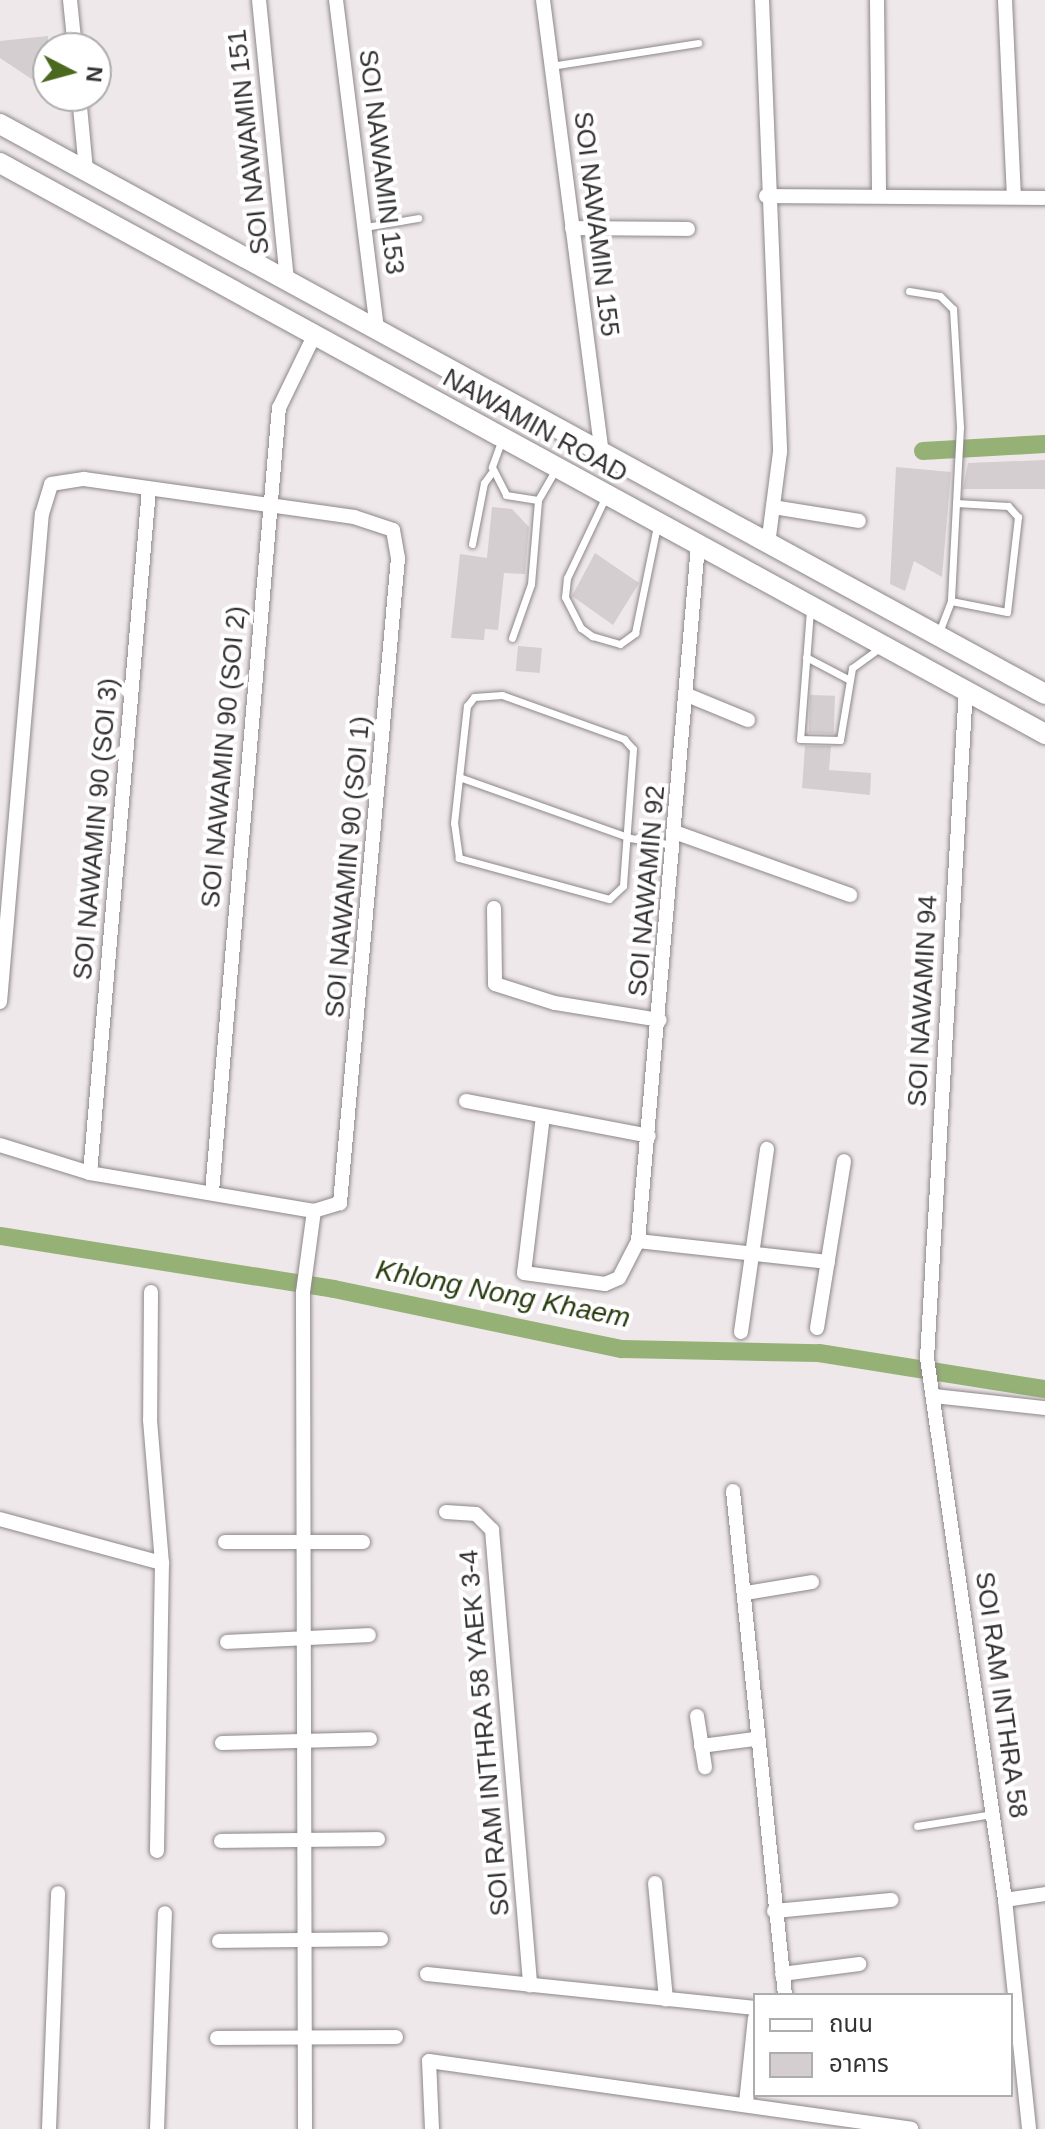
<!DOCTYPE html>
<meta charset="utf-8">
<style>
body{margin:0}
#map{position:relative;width:1045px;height:2129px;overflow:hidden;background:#efe8eb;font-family:Arial,"Noto Sans Thai",sans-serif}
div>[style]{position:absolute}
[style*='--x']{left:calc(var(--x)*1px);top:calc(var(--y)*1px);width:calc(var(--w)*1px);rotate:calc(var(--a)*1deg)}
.canal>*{height:18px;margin:-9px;padding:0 9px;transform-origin:9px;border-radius:9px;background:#95b176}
.building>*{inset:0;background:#d4ced0;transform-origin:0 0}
.roads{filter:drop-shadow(0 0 2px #8d8789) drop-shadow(0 0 2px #8d8789)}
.lane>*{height:7px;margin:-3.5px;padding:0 3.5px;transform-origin:3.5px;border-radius:3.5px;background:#fff}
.street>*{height:14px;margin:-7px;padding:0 7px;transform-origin:7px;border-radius:7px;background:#fff}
.secondary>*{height:20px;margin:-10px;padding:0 10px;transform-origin:10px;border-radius:10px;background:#fff}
span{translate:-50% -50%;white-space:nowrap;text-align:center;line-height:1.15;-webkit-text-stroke:8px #fff;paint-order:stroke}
.street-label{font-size:26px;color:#353233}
.water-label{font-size:28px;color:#2a3c11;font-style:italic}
.legend{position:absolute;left:753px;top:1993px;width:260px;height:104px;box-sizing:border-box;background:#fff;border:2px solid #aeadad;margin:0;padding:10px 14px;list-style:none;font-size:24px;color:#353233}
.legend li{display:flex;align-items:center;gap:16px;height:40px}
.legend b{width:40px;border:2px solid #aeadad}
.north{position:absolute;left:32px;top:32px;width:80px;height:80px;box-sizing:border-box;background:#fff;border:2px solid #aeadad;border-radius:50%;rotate:96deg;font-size:22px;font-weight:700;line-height:32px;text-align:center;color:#353233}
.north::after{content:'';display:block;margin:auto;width:28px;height:36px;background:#4a691e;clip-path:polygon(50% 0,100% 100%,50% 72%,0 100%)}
</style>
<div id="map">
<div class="canal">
<div style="--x:923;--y:451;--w:122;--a:-3.3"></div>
<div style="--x:0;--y:1236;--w:338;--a:9"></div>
<div style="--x:334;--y:1289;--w:294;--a:11.8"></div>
<div style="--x:622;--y:1349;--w:197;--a:1.2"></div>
<div style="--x:819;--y:1353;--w:229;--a:9.1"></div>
</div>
<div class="building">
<div style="clip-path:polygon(48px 36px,48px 90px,0 58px,0 41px)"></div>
<div style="clip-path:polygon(1045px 460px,1045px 489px,963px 489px,968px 463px)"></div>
<div style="clip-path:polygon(896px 467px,951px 472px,942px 577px,914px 561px,905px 591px,890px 584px)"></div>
<div style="clip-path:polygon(492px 507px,512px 509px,529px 527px,525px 574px,504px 573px,498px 630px,485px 629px,484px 640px,451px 638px,460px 554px,487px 558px)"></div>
<div style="clip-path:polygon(595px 553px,639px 583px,613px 625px,572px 596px)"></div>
<div style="left:518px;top:646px;width:24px;height:25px;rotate:5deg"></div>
<div style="left:810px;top:695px;width:25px;height:38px;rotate:2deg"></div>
<div style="clip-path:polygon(805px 746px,831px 746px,829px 770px,871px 773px,870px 795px,802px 788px)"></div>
</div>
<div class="roads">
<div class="lane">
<div style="--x:551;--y:66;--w:149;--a:-8.9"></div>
<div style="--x:365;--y:227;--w:54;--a:-9.6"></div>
<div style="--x:909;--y:291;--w:31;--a:9"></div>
<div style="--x:940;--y:296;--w:18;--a:45"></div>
<div style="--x:953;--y:309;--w:118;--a:86.6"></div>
<div style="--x:960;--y:427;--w:174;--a:93"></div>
<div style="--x:951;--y:601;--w:34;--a:111"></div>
<div style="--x:502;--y:439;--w:30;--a:110"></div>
<div style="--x:492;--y:467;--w:31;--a:63"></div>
<div style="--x:506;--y:495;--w:32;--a:9"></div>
<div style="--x:538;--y:500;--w:34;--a:-60"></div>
<div style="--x:605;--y:498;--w:89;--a:115.4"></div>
<div style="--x:567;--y:578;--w:19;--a:96"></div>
<div style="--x:565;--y:597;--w:35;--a:63"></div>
<div style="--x:581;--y:628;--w:14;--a:36"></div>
<div style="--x:592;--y:636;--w:29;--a:16"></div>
<div style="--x:620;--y:644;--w:19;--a:-36"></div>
<div style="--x:635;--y:633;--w:109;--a:-78.4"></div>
<div style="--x:472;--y:544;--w:62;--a:-78.9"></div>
<div style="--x:484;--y:483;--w:14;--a:-54"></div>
<div style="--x:951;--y:601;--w:57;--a:11.1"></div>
<div style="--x:1007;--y:612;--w:96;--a:-83.4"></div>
<div style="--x:1018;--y:517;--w:15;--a:-132"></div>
<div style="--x:1008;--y:506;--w:52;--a:-176.7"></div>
<div style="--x:810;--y:610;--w:129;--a:94.4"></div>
<div style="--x:800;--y:739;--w:40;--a:1.4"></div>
<div style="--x:840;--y:740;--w:73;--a:-80.5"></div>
<div style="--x:852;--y:668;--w:37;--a:-36"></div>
<div style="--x:512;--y:638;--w:57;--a:-70.6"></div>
<div style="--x:531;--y:584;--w:84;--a:-85.2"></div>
<div style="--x:806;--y:657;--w:47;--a:27.6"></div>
<div style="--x:502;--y:695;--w:130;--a:19.8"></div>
<div style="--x:624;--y:739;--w:13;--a:48"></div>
<div style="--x:633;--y:749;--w:137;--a:94.2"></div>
<div style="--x:623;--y:886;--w:19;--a:137"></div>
<div style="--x:609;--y:899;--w:156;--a:-164.7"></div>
<div style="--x:459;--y:858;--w:35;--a:-98"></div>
<div style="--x:454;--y:823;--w:118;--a:-83.7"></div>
<div style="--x:467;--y:706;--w:11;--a:-52"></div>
<div style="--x:474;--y:697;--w:28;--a:-4"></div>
<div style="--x:459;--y:777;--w:182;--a:19.6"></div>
<div style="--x:630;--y:838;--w:44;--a:9.2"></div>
<div style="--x:917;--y:1826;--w:77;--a:-9"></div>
</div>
<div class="street">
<div style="--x:70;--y:0;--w:48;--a:84.1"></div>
<div style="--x:259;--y:0;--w:281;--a:84.3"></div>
<div style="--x:336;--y:0;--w:333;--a:82.9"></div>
<div style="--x:543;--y:0;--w:459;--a:82.6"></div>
<div style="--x:762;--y:0;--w:452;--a:87.7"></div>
<div style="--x:780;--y:452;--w:94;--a:97.4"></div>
<div style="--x:877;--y:0;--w:195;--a:89.4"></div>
<div style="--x:1005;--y:0;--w:197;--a:87.4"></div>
<div style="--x:79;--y:96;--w:74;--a:84.6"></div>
<div style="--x:766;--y:196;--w:279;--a:0.4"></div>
<div style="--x:572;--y:228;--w:116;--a:0.5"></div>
<div style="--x:773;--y:507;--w:87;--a:9.2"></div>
<div style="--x:966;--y:688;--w:671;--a:93.33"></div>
<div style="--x:927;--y:1358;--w:548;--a:81.81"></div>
<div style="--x:1005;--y:1900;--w:230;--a:84"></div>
<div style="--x:687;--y:695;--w:66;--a:22.3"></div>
<div style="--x:677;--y:833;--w:184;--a:19.7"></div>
<div style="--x:494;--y:908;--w:76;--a:89.2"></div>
<div style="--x:495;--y:984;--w:63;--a:17.6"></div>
<div style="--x:555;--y:1003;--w:106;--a:9.2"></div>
<div style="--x:0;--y:1002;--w:490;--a:-85.1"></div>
<div style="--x:42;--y:514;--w:31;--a:-73"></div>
<div style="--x:51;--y:484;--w:33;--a:-9"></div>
<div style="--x:84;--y:479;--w:273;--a:8"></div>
<div style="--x:354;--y:517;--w:41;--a:18.4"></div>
<div style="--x:393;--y:530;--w:28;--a:80"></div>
<div style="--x:398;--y:558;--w:648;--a:95.14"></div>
<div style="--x:340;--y:1203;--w:27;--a:163"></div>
<div style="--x:314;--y:1211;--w:227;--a:-170.4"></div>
<div style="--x:90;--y:1173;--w:94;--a:-162.7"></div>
<div style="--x:466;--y:1101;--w:186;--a:10.8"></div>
<div style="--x:543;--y:1116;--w:158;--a:96.9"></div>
<div style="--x:524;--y:1273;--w:82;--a:7.7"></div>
<div style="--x:605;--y:1284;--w:15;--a:-23"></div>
<div style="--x:619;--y:1278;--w:42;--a:-62.8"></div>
<div style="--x:638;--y:1241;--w:698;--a:-85.07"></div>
<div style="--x:90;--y:1173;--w:687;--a:-85.07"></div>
<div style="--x:212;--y:1192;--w:787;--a:-85.12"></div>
<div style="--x:279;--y:408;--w:82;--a:-64.1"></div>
<div style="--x:638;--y:1241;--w:191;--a:6.3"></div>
<div style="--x:151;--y:1292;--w:128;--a:90.4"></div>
<div style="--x:150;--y:1420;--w:144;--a:85.2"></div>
<div style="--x:162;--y:1563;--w:288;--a:91"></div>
<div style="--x:817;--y:1328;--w:169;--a:-80.8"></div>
<div style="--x:741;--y:1332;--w:185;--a:-81.9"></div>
<div style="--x:934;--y:1396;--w:112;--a:6.2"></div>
<div style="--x:733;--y:1491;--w:507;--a:84.11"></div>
<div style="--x:446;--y:1512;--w:30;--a:4"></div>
<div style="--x:476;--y:1514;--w:23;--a:45"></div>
<div style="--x:492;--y:1530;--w:457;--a:85.2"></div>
<div style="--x:0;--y:1519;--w:168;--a:15.2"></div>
<div style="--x:225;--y:1542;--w:138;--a:0"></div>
<div style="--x:746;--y:1593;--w:67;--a:-9.5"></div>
<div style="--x:227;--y:1642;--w:142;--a:-2.8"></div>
<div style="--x:697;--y:1716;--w:52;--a:81.1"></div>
<div style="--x:222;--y:1743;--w:148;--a:-1.5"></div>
<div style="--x:701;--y:1746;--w:54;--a:-7.4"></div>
<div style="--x:221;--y:1841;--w:157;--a:-0.7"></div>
<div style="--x:655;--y:1883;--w:117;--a:84.6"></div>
<div style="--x:1005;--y:1900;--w:40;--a:-8.5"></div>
<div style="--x:774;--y:1911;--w:118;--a:-5.4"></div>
<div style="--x:219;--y:1941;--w:162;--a:-0.7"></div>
<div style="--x:427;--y:1974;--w:330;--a:5.9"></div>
<div style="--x:782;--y:1974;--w:78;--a:-7.4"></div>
<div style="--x:217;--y:2038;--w:179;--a:-0.3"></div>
<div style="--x:746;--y:2103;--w:85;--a:-84"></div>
<div style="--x:49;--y:2129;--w:236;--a:-87.8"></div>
<div style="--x:157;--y:2129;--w:216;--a:-87.9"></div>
<div style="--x:305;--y:2129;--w:837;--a:-90.14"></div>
<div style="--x:303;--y:1292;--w:82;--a:-82.3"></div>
<div style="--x:432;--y:2129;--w:68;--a:-92.5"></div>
<div style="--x:429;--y:2061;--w:487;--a:8"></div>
</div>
<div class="secondary">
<div style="--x:0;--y:124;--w:1190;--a:28.61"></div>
<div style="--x:0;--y:163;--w:1191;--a:28.65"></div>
</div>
</div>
<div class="street-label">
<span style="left:249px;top:142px;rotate:-96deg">SOI NAWAMIN 151</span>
<span style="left:381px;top:162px;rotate:83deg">SOI NAWAMIN 153</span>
<span style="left:596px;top:224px;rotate:83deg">SOI NAWAMIN 155</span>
<span style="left:535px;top:426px;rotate:29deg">NAWAMIN ROAD</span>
<span style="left:224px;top:757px;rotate:-85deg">SOI NAWAMIN 90 (SOI 2)</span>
<span style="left:96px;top:829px;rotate:-85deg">SOI NAWAMIN 90 (SOI 3)</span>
<span style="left:348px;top:867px;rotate:-85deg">SOI NAWAMIN 90 (SOI 1)</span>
<span style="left:647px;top:891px;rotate:-85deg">SOI NAWAMIN 92</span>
<span style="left:923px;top:1001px;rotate:-87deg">SOI NAWAMIN 94</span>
<span style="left:1001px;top:1695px;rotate:82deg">SOI RAM INTHRA 58</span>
<span style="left:485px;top:1733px;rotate:-95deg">SOI RAM INTHRA 58 YAEK 3-4</span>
</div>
<div class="water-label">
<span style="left:503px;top:1294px;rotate:11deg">Khlong Nong Khaem</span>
</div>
<ul class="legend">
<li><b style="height:10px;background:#fff"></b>ถนน</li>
<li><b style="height:22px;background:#d4ced0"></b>อาคาร</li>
</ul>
<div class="north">N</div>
</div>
